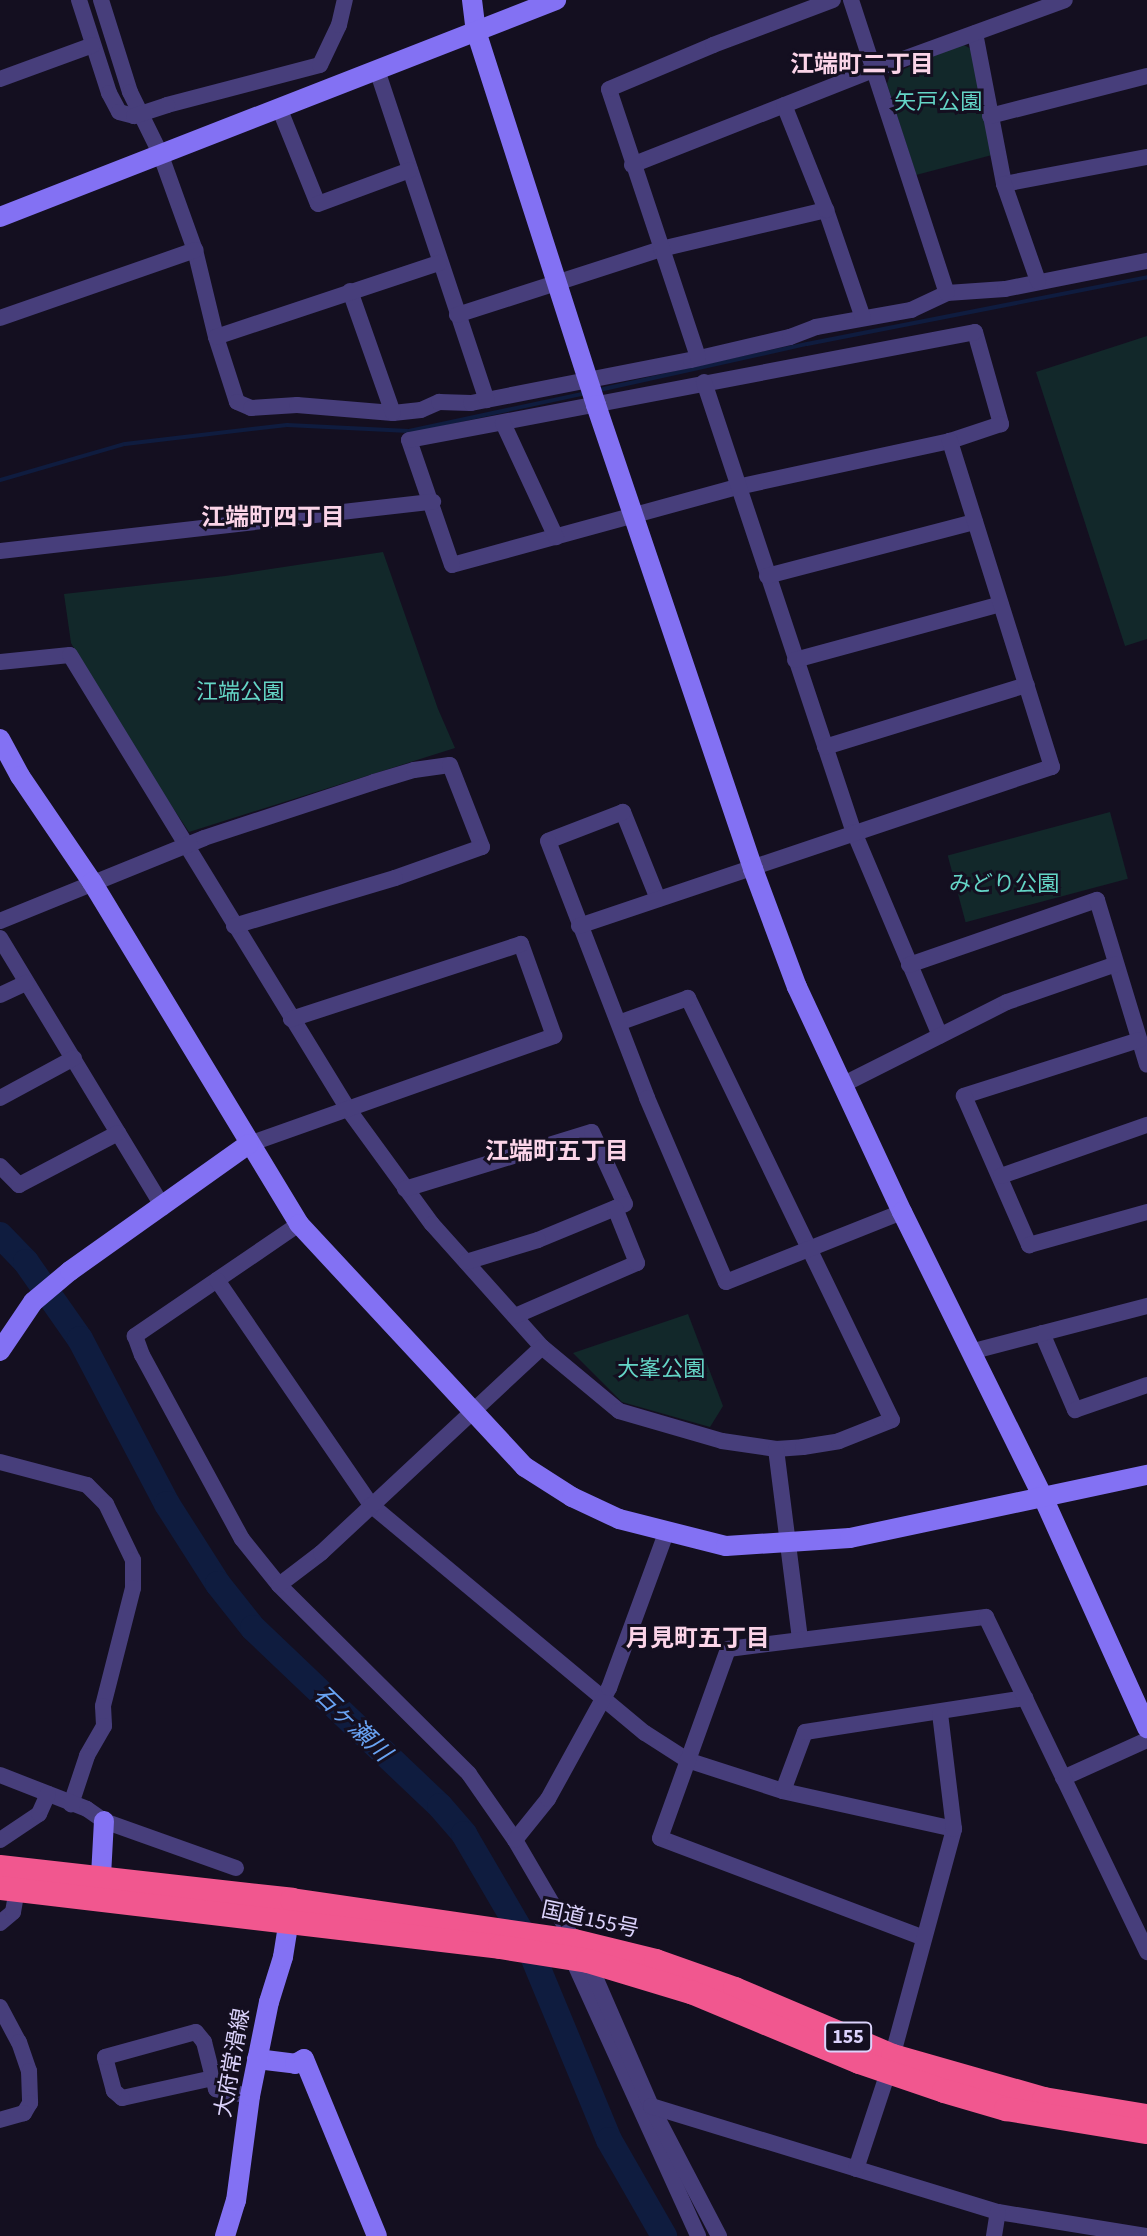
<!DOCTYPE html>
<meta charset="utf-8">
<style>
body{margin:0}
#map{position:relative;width:1147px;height:2236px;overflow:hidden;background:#140f20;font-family:"Source Sans 3","Noto Sans JP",sans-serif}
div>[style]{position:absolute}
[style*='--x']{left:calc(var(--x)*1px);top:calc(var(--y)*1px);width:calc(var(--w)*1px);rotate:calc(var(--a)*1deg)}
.green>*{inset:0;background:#12282a;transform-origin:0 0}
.stream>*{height:4px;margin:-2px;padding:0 2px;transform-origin:2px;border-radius:2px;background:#0f1c3f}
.river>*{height:26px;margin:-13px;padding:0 13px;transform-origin:13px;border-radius:13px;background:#0f1c3f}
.street>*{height:16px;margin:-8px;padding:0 8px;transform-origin:8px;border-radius:8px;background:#473e7b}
.secondary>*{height:20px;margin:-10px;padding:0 10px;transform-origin:10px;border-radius:10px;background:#8371f3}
.highway>*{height:24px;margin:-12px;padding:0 12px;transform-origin:12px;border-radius:12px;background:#f1578f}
.street-bridge>*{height:16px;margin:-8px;padding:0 8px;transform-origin:8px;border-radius:8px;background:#473e7b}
span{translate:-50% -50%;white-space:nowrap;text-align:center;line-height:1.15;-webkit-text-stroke:6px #140f20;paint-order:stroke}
.shield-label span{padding:2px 6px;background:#140f20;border:2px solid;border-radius:6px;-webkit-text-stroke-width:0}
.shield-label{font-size:20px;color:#dbd2fb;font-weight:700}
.park-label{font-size:22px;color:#64d5c6}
.street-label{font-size:22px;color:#dbd2fb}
.neighbourhood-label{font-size:24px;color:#fbd4e8;font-weight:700}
.water-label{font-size:24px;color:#69a3f3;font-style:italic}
</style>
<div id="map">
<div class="green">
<div style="clip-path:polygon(962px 44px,973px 50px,992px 155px,916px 175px,887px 84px,890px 75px)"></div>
<div style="clip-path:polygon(1147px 336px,1147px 639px,1125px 646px,1036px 372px)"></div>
<div style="clip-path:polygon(383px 552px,438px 709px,455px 748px,189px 832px,132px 747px,71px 643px,64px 594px,225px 576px)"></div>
<div style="left:1110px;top:812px;width:69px;height:168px;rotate:75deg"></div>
<div style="clip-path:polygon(688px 1314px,723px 1406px,710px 1427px,622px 1402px,573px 1353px)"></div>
</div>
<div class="stream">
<div style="--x:599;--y:390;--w:213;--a:-12.5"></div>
<div style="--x:807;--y:344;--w:347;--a:-11.1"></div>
<div style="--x:0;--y:480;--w:130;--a:-16.1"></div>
<div style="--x:125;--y:444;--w:163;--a:-6.7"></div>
<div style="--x:287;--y:425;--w:122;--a:2.8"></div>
<div style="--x:409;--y:431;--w:182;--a:-12.1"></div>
</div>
<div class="river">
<div style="--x:0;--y:1235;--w:37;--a:46"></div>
<div style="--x:26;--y:1262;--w:94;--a:55"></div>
<div style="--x:80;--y:1339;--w:187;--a:62.2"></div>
<div style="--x:167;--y:1504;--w:95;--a:57.5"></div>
<div style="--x:218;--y:1584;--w:56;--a:51.5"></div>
<div style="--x:253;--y:1628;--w:258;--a:43.6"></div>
<div style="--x:440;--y:1806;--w:37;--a:49"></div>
<div style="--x:464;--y:1834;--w:125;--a:59.7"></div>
<div style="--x:527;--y:1942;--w:214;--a:67.5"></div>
<div style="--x:609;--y:2140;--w:111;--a:60.2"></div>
</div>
<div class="street">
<div style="--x:79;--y:0;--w:98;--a:72.1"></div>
<div style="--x:109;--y:93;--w:21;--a:62"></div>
<div style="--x:119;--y:112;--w:16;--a:15"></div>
<div style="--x:101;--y:0;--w:96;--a:72.5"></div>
<div style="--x:130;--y:92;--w:68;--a:63.8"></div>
<div style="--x:160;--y:153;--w:103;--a:70.2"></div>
<div style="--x:195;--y:250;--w:89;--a:76.4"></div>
<div style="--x:216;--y:337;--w:68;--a:72.1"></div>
<div style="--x:237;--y:402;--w:15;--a:23"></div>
<div style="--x:251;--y:408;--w:46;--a:-3.7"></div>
<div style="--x:297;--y:405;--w:96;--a:4.8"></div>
<div style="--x:393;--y:413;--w:28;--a:-6"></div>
<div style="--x:421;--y:410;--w:20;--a:-24"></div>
<div style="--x:439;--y:402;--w:32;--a:2"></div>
<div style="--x:471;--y:403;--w:224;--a:-11.1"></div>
<div style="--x:691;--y:360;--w:102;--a:-13.1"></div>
<div style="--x:790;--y:337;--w:28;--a:-21"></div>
<div style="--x:816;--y:327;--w:97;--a:-10.1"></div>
<div style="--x:911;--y:310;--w:40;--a:-25"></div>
<div style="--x:947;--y:293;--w:58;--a:-3.9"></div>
<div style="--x:1005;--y:289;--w:145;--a:-11.2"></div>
<div style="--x:851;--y:0;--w:308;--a:71.9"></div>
<div style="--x:975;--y:33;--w:154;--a:79.1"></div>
<div style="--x:1004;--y:184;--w:146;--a:-10.7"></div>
<div style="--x:377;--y:70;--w:348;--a:71.6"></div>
<div style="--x:0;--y:79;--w:99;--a:-20.1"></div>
<div style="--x:167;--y:105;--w:158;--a:-14.7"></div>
<div style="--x:320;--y:65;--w:44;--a:-64.6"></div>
<div style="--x:339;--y:25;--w:26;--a:-77"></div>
<div style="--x:280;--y:110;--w:101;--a:68"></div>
<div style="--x:318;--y:204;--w:98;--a:-20.3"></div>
<div style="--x:990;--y:116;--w:162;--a:-14.3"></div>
<div style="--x:632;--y:165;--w:259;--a:-21.5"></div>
<div style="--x:873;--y:70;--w:204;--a:-20"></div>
<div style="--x:1004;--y:184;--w:103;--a:70.7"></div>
<div style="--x:826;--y:210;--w:114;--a:71.1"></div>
<div style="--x:350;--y:291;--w:129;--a:70.6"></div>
<div style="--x:457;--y:315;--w:214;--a:-17.9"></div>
<div style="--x:661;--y:249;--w:170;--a:-13.3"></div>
<div style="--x:826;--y:210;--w:113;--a:-111.8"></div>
<div style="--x:0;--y:318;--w:207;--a:-19.2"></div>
<div style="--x:975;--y:332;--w:96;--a:74.2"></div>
<div style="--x:1001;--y:424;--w:54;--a:161.6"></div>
<div style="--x:950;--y:441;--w:218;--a:167.8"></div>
<div style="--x:737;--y:487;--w:295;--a:164.7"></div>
<div style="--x:452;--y:565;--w:132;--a:-109"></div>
<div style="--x:409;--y:440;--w:576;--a:-10.8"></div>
<div style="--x:216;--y:337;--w:235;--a:-18.4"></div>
<div style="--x:698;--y:357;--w:282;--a:-108.4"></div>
<div style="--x:609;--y:89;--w:113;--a:-22.9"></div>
<div style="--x:713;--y:45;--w:128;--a:-20.6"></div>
<div style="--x:704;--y:382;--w:474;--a:71.6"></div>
<div style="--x:854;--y:832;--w:221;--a:67.1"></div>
<div style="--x:503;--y:423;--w:126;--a:65.1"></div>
<div style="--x:0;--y:551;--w:436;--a:-6.5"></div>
<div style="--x:767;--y:576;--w:215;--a:-14.6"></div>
<div style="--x:795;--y:660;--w:213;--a:-15.2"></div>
<div style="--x:0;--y:662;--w:70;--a:-5.7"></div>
<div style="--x:70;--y:655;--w:532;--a:58.52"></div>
<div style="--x:348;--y:1109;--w:142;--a:53.9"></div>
<div style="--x:432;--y:1224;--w:165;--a:48.2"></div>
<div style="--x:542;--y:1347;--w:100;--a:39.7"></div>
<div style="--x:619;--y:1411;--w:107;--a:16.2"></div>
<div style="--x:722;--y:1441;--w:55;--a:8.4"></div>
<div style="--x:776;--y:1449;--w:27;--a:-4"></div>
<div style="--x:803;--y:1447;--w:36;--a:-9"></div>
<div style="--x:839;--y:1441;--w:57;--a:-21.6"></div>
<div style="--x:892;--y:1420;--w:469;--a:-115.8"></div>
<div style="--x:688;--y:998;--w:71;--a:160.3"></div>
<div style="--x:825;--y:747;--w:211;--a:-17.1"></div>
<div style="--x:658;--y:899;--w:94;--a:-111.9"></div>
<div style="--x:623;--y:812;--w:80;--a:158.9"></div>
<div style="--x:548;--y:841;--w:275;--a:68.9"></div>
<div style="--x:647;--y:1098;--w:200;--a:66.8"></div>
<div style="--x:726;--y:1282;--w:189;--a:-21.7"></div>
<div style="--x:0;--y:921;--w:220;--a:-22.1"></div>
<div style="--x:204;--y:838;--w:179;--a:-18.2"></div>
<div style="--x:374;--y:782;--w:42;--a:-16.7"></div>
<div style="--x:414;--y:770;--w:36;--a:-8"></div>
<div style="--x:450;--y:765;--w:88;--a:68.7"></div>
<div style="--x:482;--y:847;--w:92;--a:160.4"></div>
<div style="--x:395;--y:878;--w:168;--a:163.4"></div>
<div style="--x:579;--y:926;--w:499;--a:-18.6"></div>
<div style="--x:1052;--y:767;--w:342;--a:-107.4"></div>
<div style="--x:0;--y:938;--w:315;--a:58.8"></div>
<div style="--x:909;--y:965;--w:199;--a:-19.1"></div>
<div style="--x:1097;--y:900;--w:172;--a:73.1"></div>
<div style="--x:0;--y:995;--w:29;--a:-25"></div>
<div style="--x:1139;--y:1040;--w:184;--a:162.3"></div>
<div style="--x:964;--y:1096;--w:163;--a:66.4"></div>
<div style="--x:1029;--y:1245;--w:123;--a:-15.6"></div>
<div style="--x:844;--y:1084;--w:182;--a:-26.7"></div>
<div style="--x:1007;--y:1002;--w:115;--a:-19.2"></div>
<div style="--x:0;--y:1098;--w:84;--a:-28.4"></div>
<div style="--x:249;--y:1144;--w:324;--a:-19.5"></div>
<div style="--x:554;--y:1036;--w:98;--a:-109.7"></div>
<div style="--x:521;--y:944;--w:242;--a:161.9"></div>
<div style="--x:0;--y:1166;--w:27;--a:45"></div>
<div style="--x:19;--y:1185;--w:112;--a:-27.7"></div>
<div style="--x:1001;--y:1176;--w:155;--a:-19.3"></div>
<div style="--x:405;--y:1189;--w:195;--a:-17"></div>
<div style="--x:592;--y:1132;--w:79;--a:65.4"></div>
<div style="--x:625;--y:1204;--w:94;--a:157.5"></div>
<div style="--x:538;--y:1240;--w:75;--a:163"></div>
<div style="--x:299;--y:1224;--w:199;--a:145.7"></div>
<div style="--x:135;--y:1336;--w:20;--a:70"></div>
<div style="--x:142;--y:1355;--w:209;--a:61.5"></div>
<div style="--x:242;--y:1539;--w:59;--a:51.2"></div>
<div style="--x:279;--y:1585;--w:268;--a:44.8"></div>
<div style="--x:469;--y:1774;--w:80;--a:55.1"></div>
<div style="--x:515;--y:1840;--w:117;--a:59.7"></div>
<div style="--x:217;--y:1280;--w:273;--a:55.6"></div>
<div style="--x:371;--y:1505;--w:356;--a:39.8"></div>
<div style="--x:645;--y:1733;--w:50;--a:32.7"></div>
<div style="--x:687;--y:1760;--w:101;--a:17.9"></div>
<div style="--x:515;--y:1316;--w:133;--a:-23.5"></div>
<div style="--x:637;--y:1263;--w:59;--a:-111.8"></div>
<div style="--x:1042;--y:1333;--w:84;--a:66.8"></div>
<div style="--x:1075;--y:1410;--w:76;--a:-19.1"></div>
<div style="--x:970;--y:1352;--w:183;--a:-14.6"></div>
<div style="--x:776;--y:1449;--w:192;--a:82.8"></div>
<div style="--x:0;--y:1462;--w:90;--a:14.8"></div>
<div style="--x:87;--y:1485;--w:27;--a:45"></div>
<div style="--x:106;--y:1504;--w:62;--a:64.3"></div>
<div style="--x:133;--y:1560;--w:28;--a:90"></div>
<div style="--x:133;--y:1588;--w:122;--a:104.3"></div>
<div style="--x:103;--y:1706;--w:20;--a:87"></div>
<div style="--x:104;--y:1726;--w:34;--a:120"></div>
<div style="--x:87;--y:1756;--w:51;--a:108.4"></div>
<div style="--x:279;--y:1585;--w:53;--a:-37.3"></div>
<div style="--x:321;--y:1553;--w:302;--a:-43"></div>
<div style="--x:0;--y:1775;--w:93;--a:21.3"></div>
<div style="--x:87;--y:1809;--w:21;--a:35"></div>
<div style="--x:104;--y:1821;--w:140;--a:19.6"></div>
<div style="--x:1063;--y:1778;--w:92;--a:-24.3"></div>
<div style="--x:954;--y:1829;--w:175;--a:-167.5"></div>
<div style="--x:783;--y:1791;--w:63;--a:-69.6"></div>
<div style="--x:805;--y:1732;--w:223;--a:-8.8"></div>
<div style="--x:0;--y:1840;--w:47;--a:-33.7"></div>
<div style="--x:39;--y:1814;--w:22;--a:-66"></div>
<div style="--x:515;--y:1840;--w:53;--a:-51.2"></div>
<div style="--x:548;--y:1799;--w:127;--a:-61.2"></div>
<div style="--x:609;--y:1688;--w:165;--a:-69.8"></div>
<div style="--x:0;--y:1923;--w:17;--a:-40"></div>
<div style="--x:13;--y:1912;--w:22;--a:-80"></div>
<div style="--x:924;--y:1938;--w:282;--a:-159.3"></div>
<div style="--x:660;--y:1838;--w:201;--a:-70.2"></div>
<div style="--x:728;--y:1649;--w:260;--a:-7.1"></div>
<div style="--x:986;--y:1617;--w:372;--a:64.3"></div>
<div style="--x:573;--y:1960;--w:303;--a:65.6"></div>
<div style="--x:588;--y:1961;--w:158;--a:66.5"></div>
<div style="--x:651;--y:2106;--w:147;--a:62.4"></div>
<div style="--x:0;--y:2007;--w:40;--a:62"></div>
<div style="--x:19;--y:2042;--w:31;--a:71"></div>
<div style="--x:29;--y:2071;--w:32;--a:88"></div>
<div style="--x:30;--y:2103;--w:12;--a:121"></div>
<div style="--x:24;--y:2113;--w:25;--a:164"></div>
<div style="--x:213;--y:2078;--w:93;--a:167.6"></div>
<div style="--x:122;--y:2098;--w:11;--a:-139"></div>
<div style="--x:114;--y:2091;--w:35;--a:-105"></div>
<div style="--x:105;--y:2057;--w:94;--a:-15.4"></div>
<div style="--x:196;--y:2032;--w:13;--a:51"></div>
<div style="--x:204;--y:2042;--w:49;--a:75.7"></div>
<div style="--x:216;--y:2089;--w:35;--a:12"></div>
<div style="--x:651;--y:2106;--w:363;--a:17"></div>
<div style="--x:998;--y:2212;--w:151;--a:9.2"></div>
<div style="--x:856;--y:2169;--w:102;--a:-71.7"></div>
<div style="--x:888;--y:2072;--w:252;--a:-74.8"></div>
<div style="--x:954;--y:1829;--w:116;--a:-96.9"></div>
<div style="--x:994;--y:2236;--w:24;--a:-81"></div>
</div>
<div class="secondary">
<div style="--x:472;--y:0;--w:31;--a:83"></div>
<div style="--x:476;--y:31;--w:393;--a:72.2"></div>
<div style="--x:596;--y:405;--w:490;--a:71.3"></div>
<div style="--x:753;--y:869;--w:126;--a:69.6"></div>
<div style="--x:797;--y:987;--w:248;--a:65"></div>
<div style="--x:902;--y:1212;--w:316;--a:63.7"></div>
<div style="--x:1042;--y:1495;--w:256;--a:65.7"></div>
<div style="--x:0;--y:217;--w:597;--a:-21.32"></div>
<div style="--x:0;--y:739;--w:42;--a:61.6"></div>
<div style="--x:20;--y:776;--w:128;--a:55.8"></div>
<div style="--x:92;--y:882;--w:400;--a:58.8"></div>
<div style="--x:299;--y:1224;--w:332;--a:47.1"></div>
<div style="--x:525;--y:1467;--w:56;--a:32.6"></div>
<div style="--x:572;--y:1497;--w:52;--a:25.1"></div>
<div style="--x:619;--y:1519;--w:110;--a:14.2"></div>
<div style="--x:726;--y:1546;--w:124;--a:-3.7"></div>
<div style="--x:850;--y:1538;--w:304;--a:-12"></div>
<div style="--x:0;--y:1351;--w:59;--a:-56"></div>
<div style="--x:33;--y:1302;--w:48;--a:-40"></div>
<div style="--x:70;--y:1271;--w:219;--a:-35.4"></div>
<div style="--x:101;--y:1876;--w:55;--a:-86.9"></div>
<div style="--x:257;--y:2059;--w:38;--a:7"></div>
<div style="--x:295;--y:2064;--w:10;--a:-29"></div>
<div style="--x:304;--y:2059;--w:191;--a:67.6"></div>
<div style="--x:225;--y:2236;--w:37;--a:-73"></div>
<div style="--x:236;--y:2201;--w:106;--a:-82.4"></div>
<div style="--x:250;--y:2096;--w:96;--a:-78.6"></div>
<div style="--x:269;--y:2002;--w:47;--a:-72.7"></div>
<div style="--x:283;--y:1957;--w:51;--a:-80.9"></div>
</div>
<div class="highway">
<div style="--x:0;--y:1867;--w:294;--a:6.4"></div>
<div style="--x:292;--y:1900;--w:285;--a:8.3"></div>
<div style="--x:574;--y:1941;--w:84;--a:13.7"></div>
<div style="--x:656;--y:1961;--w:84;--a:19.5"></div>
<div style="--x:735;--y:1989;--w:172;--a:23"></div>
<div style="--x:893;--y:2056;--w:157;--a:15.9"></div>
<div style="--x:1044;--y:2099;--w:104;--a:9.4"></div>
<div style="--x:0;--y:1888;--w:503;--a:6.73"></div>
<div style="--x:500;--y:1947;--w:89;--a:9"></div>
<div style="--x:588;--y:1961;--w:108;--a:16.8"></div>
<div style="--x:691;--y:1992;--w:182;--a:22.6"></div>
<div style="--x:859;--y:2062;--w:90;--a:18.8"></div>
<div style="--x:944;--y:2091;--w:65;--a:16.2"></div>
<div style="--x:1006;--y:2109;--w:143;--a:9.3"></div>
</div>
<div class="street-bridge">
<div style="--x:134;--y:116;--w:35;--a:-18"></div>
</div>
<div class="shield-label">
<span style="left:848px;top:2037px">155</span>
</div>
<div class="park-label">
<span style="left:938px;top:103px">矢戸公園</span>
<span style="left:240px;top:693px">江端公園</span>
<span style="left:1004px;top:885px">みどり公園</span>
<span style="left:661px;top:1370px">大峯公園</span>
</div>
<div class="street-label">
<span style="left:590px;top:1920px;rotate:12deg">国道155号</span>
<span style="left:233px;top:2063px;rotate:-80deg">大府常滑線</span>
</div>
<div class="neighbourhood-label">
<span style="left:862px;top:65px">江端町二丁目</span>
<span style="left:273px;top:518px">江端町四丁目</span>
<span style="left:557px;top:1152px">江端町五丁目</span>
<span style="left:698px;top:1639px">月見町五丁目</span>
</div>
<div class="water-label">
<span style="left:352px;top:1724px;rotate:44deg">石ヶ瀬川</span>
</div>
</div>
